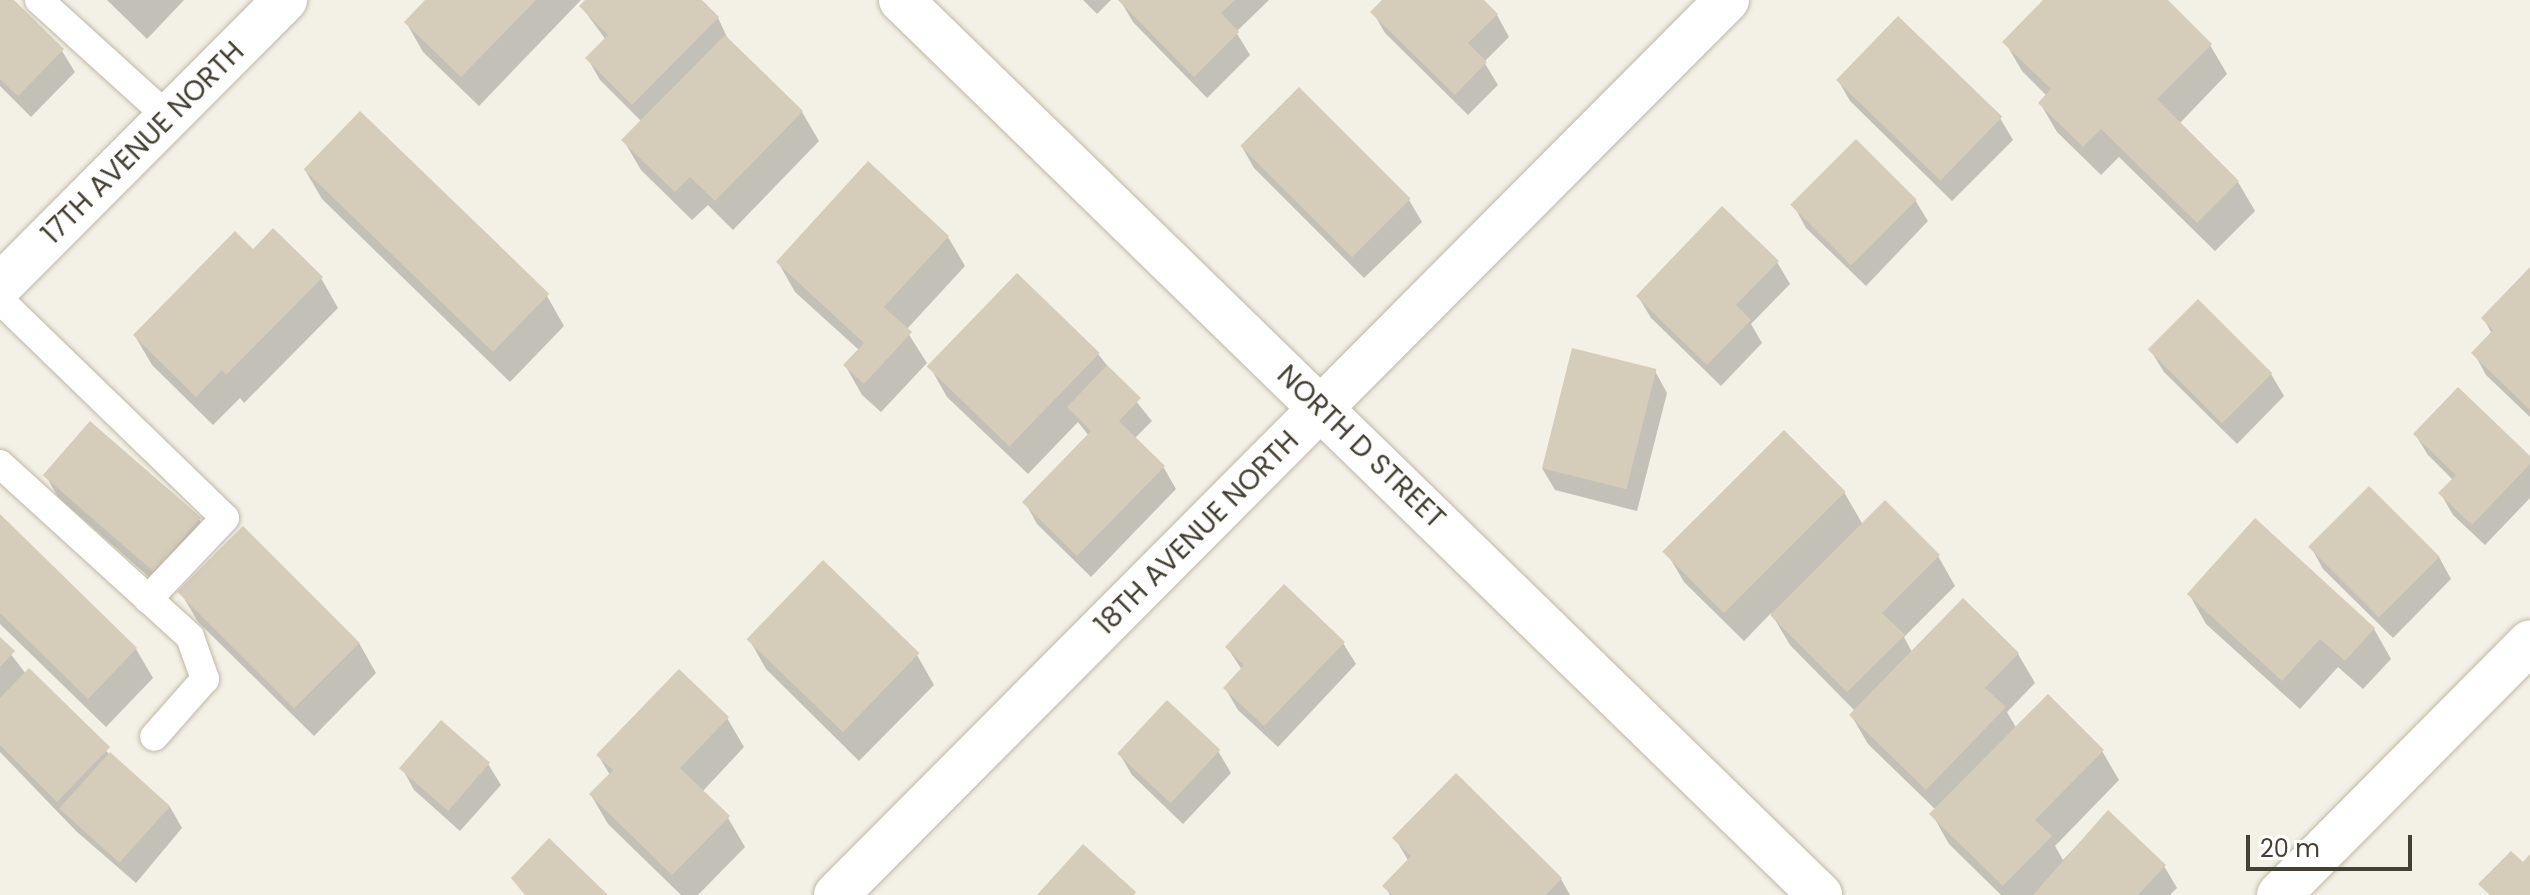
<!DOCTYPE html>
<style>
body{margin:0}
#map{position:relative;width:2530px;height:895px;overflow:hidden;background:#f3f0e5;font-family:Poppins,sans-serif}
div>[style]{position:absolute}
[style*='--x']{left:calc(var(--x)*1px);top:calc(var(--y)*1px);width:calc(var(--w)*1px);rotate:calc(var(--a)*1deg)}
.shadow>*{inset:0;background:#0003}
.building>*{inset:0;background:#d5ccba;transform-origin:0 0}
.roads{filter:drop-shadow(0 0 2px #bfb8a7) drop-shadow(0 0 2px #bfb8a7)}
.lane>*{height:28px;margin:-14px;padding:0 14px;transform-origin:14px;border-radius:14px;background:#fff}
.street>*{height:44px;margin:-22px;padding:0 22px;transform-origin:22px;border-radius:22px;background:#fff}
span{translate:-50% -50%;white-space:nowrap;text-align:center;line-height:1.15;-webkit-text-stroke:6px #fff;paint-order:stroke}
.street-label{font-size:28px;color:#454034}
.scale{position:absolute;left:2246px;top:835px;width:166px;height:36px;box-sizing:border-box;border:4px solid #454034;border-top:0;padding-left:10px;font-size:24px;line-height:28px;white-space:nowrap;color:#454034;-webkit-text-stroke:6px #fff;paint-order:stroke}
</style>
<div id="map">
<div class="shadow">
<div style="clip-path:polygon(0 0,11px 0,62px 51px,75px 72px,31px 117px,0 86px)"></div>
<div style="clip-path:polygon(107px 0,184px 0,147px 39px)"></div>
<div style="clip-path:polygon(428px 0,581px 0,479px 106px,423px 52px,406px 22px)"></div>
<div style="clip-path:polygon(588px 0,699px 0,718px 18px,729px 41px,802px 112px,819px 141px,733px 230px,708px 205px,692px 220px,641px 170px,624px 141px,642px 122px,600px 80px,588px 59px,606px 40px,581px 6px)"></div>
<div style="clip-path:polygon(1083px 0,1111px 0,1097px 14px)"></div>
<div style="clip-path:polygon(1120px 0,1269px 0,1236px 32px,1250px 55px,1207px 98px,1133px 22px)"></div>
<div style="clip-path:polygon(1385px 0,1481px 0,1497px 15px,1509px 37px,1484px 62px,1498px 85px,1468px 115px,1385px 33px,1373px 12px)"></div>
<div style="clip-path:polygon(2046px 0,2165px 0,2210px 45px,2227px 74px,2179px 124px,2238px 182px,2255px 211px,2215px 251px,2119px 157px,2101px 175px,2057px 132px,2040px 103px,2047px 96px,2022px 71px,2005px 42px)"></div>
<div style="clip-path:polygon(1838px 80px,2000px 118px,2013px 140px,1952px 201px,1850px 101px)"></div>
<div style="clip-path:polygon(360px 114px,547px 296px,564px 326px,510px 382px,322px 199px,305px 170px)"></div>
<div style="clip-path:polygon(1242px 147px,1409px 200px,1422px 222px,1364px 278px,1254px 168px)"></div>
<div style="clip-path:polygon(1915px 200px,1928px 221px,1866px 286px,1806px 228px,1794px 206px)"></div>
<div style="clip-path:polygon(948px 237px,965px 266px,906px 330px,927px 363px,881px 412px,862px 395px,845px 365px,859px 350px,795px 292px,778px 262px)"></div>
<div style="clip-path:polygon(252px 252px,321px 278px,338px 308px,244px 403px,240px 398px,213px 425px,152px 365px,135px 336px)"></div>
<div style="clip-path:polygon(1777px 262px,1790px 284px,1751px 324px,1762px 343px,1721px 386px,1651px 318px,1638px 296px)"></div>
<div style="clip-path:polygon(2530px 270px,2530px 417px,2486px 375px,2474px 353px,2492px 334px,2484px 319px)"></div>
<div style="clip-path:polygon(2151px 351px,2271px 374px,2284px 396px,2237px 444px,2164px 372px)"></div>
<div style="clip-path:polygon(1098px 354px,1152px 421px,1134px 439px,1164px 468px,1176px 489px,1091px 577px,1037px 524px,1025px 502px,1089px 436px,1078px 422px,1028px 474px,947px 397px,930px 367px)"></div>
<div style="clip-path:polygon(1655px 371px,1667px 393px,1637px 511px,1555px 490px,1542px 468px)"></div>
<div style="clip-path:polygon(2415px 434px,2530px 459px,2530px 498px,2485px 545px,2453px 515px,2441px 494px,2454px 481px,2428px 455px)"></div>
<div style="clip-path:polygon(46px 476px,199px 519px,212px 541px,166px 592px,58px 497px)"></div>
<div style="clip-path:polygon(1844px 492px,1863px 525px,1938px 556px,1955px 586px,1904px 637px,1912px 652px,2018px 654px,2035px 683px,2007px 712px,2017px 729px,2102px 751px,2119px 780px,2055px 846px,2063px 860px,2108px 813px,2164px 866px,2177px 888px,2170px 895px,2001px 895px,1949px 844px,1932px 814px,1936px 810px,1868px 744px,1851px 715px,1855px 711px,1790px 645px,1771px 613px,1744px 641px,1684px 582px,1667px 553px)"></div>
<div style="clip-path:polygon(0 517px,136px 649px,153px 678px,106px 727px,0 624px)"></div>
<div style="clip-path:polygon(2255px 521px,2374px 629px,2391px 659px,2363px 689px,2338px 667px,2300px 709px,2206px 624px,2189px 594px)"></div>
<div style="clip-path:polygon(2311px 547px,2439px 557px,2451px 579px,2393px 638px,2323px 569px)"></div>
<div style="clip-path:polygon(181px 593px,359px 643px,376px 673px,314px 736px,198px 622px)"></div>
<div style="clip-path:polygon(749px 639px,917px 655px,934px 685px,859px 761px,766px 669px)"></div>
<div style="clip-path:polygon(0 640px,26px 674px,29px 671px,115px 760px,170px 807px,182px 828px,136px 883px,76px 831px,0 752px)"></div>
<div style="clip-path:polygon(1343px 643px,1356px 664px,1278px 747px,1238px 710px,1225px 688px,1242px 670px,1227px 647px)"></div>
<div style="clip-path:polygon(727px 718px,744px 747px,702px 792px,728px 818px,745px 847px,698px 895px,681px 895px,608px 824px,591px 795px,610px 775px,598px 755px)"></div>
<div style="clip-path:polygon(1218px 751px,1231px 773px,1183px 824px,1132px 775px,1119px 753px)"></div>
<div style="clip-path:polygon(488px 764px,501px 785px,460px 831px,414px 790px,402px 768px)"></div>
<div style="clip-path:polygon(1456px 776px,1561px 879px,1570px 895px,1390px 895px,1385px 886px,1409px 862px,1395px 838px)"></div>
</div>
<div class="building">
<div style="clip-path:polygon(0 0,14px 0,64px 49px,18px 96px,0 79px)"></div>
<div style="clip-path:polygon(425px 0,536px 0,461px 77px,404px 22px)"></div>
<div style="clip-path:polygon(585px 0,702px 0,719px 17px,632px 105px,585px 58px,608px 35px,579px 6px)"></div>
<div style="clip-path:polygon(1118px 0,1235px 0,1221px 13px,1239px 32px,1194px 77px)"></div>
<div style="clip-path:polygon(1382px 0,1484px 0,1498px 14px,1468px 43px,1487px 62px,1455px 95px,1370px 12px)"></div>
<div style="clip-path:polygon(2043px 0,2168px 0,2212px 44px,2157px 99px,2239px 181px,2197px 223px,2101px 129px,2083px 147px,2038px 103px,2051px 89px,2002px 42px)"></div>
<div style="left:1898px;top:16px;width:145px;height:89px;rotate:44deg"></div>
<div style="clip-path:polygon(725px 35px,803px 111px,715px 201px,690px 177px,675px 192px,621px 140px)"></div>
<div style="left:1299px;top:87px;width:158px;height:83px;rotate:45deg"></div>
<div style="left:360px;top:111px;width:263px;height:81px;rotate:44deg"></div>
<div style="left:1856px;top:139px;width:86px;height:93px;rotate:45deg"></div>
<div style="clip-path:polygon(868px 161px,949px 236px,884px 307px,912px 332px,864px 384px,843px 365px,864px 343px,776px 262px)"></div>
<div style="clip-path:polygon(1722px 206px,1779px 261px,1736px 305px,1751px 320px,1707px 365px,1636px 296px)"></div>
<div style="clip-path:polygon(273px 228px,323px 277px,226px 375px,222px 370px,196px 397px,133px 335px,235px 231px,253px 249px)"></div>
<div style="clip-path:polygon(2530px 267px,2530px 410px,2471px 353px,2493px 330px,2481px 318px)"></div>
<div style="left:1017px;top:273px;width:115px;height:130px;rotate:44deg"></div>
<div style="left:2198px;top:299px;width:105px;height:71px;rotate:45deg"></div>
<div style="left:1572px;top:348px;width:87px;height:124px;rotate:14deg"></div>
<div style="clip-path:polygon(1107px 365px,1141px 398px,1119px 421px,1165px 466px,1077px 556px,1022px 502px,1091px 431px,1067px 407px)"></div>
<div style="clip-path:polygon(2458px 387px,2530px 456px,2530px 464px,2472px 525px,2438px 493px,2456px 475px,2413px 434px)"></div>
<div style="left:90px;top:421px;width:147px;height:72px;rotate:41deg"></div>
<div style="left:1784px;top:430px;width:87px;height:172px;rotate:45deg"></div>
<div style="left:2369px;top:486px;width:100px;height:86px;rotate:45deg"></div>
<div style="clip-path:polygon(1885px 500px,1940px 555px,1882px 613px,1905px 635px,1847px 692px,1770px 615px)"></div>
<div style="clip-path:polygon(0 514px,137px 648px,88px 699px,0 613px)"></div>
<div style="clip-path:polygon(2255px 518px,2375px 628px,2345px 661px,2320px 639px,2282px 681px,2187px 594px)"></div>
<div style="left:243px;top:526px;width:165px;height:93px;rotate:45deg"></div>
<div style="left:823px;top:560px;width:134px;height:110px;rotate:44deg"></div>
<div style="clip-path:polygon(1284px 584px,1345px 642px,1264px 726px,1223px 688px,1244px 665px,1225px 647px)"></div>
<div style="clip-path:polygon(1963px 598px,2019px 653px,1985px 688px,2006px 707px,1926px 790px,1849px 715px)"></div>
<div style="clip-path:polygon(0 637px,15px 651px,0 667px)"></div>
<div style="clip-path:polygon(29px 668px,110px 747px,57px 802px,0 745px,0 698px)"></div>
<div style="clip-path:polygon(679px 669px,729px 717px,680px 768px,730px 816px,672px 875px,589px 794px,613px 770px,596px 755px)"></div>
<div style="clip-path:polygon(2048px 694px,2104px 750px,2035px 820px,2052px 836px,2003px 886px,1929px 814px)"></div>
<div style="left:1167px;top:700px;width:73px;height:73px;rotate:43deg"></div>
<div style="left:441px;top:720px;width:65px;height:64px;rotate:41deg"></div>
<div style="left:110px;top:752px;width:81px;height:76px;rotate:42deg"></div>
<div style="clip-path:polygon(1456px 773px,1562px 878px,1546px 895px,1392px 895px,1382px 886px,1411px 856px,1392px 838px)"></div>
<div style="clip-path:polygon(2108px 810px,2166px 865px,2138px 895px,2033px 895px)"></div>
<div style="clip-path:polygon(549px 838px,608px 895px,525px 895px,511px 878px)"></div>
<div style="clip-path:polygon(1083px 844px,1136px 892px,1134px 895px,1037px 895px)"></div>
<div style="clip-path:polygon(2511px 851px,2523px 862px,2530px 854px,2530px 895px,2490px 895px,2478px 884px)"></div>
</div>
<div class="roads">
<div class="lane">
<div style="--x:39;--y:0;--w:174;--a:42.2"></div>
<div style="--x:0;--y:300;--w:313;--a:44.1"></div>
<div style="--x:225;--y:518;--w:112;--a:133.5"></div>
<div style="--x:0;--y:464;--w:257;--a:42.3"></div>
<div style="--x:190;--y:637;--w:45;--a:70.3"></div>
<div style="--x:205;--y:679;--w:77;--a:131.3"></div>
</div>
<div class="street">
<div style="--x:901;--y:0;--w:1283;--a:44.24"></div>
<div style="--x:0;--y:286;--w:404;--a:-45.1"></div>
<div style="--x:836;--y:895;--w:1263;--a:-45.13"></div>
<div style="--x:2279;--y:895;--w:356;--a:-45.2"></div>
</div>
</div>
<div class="street-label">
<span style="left:143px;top:143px;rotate:-45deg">17TH AVENUE NORTH</span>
<span style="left:1361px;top:447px;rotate:44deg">NORTH D STREET</span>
<span style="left:1197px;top:533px;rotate:-45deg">18TH AVENUE NORTH</span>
</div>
<div class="scale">20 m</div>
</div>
